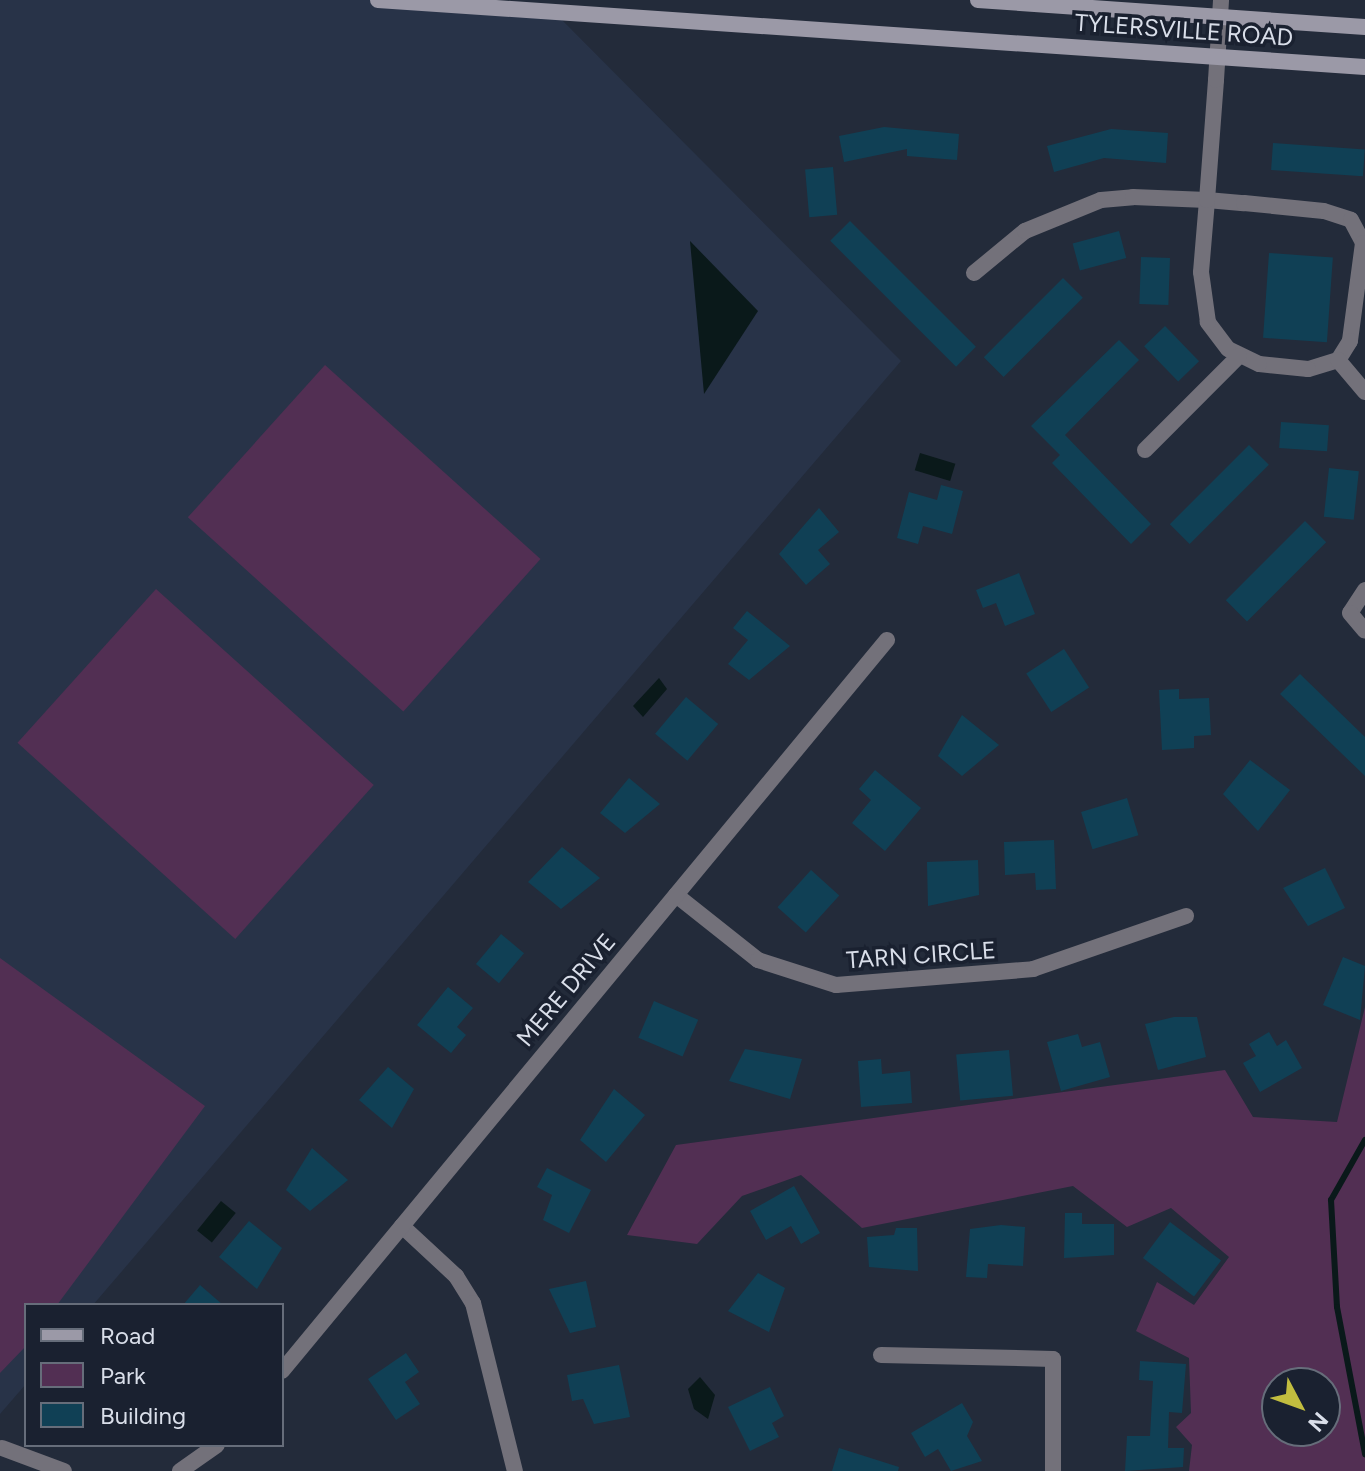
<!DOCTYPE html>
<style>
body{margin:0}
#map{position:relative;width:1365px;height:1471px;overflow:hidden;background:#232b3a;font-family:Figtree,sans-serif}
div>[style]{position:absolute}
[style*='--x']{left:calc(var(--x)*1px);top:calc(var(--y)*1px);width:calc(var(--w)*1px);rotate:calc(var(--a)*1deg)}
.built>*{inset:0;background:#283348}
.green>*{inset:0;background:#522f53;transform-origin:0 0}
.water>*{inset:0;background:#0a191a;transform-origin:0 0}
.stream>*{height:6px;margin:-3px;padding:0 3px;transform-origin:3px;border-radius:3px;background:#0a191a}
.building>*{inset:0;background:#104055;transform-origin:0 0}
.minor>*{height:16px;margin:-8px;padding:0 8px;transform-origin:8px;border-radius:8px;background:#73717a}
.secondary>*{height:16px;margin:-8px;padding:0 8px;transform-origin:8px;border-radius:8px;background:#9b99a7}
span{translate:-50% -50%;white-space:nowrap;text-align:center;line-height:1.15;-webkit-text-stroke:7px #1a2130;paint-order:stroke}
.street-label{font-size:24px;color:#d9dee9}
.legend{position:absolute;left:24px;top:1303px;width:260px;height:144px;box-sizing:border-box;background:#1a2130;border:2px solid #666d7a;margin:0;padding:10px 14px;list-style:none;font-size:24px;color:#d9dee9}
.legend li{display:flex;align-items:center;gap:16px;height:40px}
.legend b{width:40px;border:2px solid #666d7a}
.north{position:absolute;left:1261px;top:1367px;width:80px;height:80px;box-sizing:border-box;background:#1a2130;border:2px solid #666d7a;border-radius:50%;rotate:131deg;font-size:22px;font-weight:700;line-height:32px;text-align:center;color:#d9dee9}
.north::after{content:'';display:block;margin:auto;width:28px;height:36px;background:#c2bd3f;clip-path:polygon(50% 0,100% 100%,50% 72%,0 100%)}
</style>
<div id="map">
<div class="built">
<div style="clip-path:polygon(0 0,378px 0,557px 15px,901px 361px,93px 1305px,26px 1305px,26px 1384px,0 1414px)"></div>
</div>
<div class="green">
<div style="left:325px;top:365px;width:290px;height:205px;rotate:42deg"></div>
<div style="left:156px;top:589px;width:293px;height:207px;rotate:42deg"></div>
<div style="clip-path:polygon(0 958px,205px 1106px,57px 1305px,26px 1305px,26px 1346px,0 1373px)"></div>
<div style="clip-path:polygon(evenodd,1365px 1007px,1365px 1471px,1189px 1471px,1192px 1445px,1176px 1427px,1191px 1413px,1189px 1358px,1136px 1331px,1157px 1282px,1194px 1305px,1229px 1257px,1171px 1208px,1127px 1227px,1073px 1186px,862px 1228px,801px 1175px,742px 1196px,697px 1244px,627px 1235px,676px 1145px,1225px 1070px,1253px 1117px,1337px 1122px,1365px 1007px,1277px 1383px,1325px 1383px,1325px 1431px,1277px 1431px,1277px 1383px)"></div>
</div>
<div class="water">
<div style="clip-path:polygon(690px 241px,758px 311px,704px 394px)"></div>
<div style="left:920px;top:453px;width:37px;height:18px;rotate:17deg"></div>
<div style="clip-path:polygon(659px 678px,667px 689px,643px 717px,633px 706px)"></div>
<div style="left:221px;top:1201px;width:19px;height:38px;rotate:39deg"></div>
<div style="clip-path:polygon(700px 1377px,715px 1395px,708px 1419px,694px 1409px,688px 1389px)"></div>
</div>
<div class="stream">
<div style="--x:1365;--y:1140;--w:69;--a:119.5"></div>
<div style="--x:1331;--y:1200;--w:107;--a:86.8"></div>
<div style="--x:1337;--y:1307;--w:150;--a:79.2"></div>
</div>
<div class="building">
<div style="clip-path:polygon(884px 127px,959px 134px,957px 160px,907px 156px,907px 149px,844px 162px,839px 136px)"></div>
<div style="clip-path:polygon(1111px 129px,1168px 133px,1166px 163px,1104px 158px,1054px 172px,1047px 146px)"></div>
<div style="left:1273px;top:143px;width:92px;height:27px;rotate:4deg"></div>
<div style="left:833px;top:167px;width:48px;height:28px;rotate:85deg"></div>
<div style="left:850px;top:221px;width:178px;height:28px;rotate:45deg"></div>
<div style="left:1119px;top:231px;width:28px;height:48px;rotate:75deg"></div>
<div style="left:1269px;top:253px;width:64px;height:85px;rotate:4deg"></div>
<div style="left:1141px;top:257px;width:29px;height:47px;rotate:2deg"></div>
<div style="left:1063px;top:278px;width:28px;height:112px;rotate:45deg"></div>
<div style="left:1165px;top:326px;width:49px;height:29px;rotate:46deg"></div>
<div style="clip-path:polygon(1119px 340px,1139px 360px,1065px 435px,1151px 524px,1131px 544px,1052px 463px,1060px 455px,1031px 426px)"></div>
<div style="left:1281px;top:422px;width:48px;height:26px;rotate:4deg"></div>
<div style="left:1249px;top:445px;width:28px;height:112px;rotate:45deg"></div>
<div style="left:1329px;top:468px;width:30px;height:49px;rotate:6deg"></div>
<div style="clip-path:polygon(941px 485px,963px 491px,952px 534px,923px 526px,918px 544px,897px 538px,909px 492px,937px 500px)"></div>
<div style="clip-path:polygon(819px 508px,839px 532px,818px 550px,830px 564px,806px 585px,779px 554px)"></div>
<div style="left:1305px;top:521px;width:30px;height:112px;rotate:45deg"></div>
<div style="clip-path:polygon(1019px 573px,1035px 614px,1005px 626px,996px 603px,983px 608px,976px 590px)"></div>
<div style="clip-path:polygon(747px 611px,790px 646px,749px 680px,728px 664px,748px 640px,733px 628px)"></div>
<div style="left:1064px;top:649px;width:46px;height:45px;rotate:57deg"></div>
<div style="clip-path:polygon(1300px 674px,1365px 737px,1365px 776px,1280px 694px)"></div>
<div style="clip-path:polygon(1179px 689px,1179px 699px,1209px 698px,1211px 735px,1194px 736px,1194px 748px,1162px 750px,1159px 690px)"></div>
<div style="left:686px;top:697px;width:42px;height:48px;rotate:40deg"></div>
<div style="clip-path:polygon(962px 715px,999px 745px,962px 776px,938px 756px)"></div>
<div style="clip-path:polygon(1250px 760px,1290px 790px,1258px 831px,1223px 794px)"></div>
<div style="clip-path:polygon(875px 770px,921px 808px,885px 851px,852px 823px,871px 800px,859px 789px)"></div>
<div style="clip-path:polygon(629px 778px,660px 804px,625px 833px,600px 813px)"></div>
<div style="left:1127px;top:798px;width:39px;height:48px;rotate:73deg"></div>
<div style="clip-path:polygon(1054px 840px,1056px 889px,1036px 890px,1035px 873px,1005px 875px,1004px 842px)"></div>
<div style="clip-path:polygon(562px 847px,600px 878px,561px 909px,528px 882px)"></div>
<div style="clip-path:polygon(978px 860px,979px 895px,928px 906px,927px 862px)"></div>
<div style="clip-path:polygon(1325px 868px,1345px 908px,1308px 926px,1283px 888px)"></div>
<div style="left:811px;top:870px;width:38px;height:50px;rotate:42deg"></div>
<div style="left:501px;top:934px;width:30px;height:39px;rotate:40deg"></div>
<div style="clip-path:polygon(1343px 957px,1365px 966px,1360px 1020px,1323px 1005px)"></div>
<div style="clip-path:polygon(448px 987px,473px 1008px,457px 1027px,466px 1035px,451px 1053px,417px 1025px)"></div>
<div style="left:654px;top:1001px;width:48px;height:40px;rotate:23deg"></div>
<div style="clip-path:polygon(1174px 1017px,1197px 1017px,1206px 1057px,1158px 1070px,1145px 1024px)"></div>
<div style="clip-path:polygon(1269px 1032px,1277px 1046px,1286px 1040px,1302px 1068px,1260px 1092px,1243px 1063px,1256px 1056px,1249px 1044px)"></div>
<div style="clip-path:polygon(1078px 1034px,1082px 1047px,1100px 1042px,1110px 1077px,1061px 1091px,1047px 1042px)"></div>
<div style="clip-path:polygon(745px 1049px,802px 1059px,790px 1099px,729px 1081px)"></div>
<div style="left:1009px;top:1050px;width:46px;height:53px;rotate:85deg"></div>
<div style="clip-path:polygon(881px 1059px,882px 1074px,910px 1071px,912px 1103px,861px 1107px,858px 1061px)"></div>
<div style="clip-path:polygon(388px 1067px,414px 1089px,392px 1128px,359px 1100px)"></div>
<div style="clip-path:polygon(614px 1089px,645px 1115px,606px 1162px,580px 1140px)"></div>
<div style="clip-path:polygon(312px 1148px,348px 1180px,310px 1211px,286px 1190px)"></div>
<div style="clip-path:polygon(547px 1168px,591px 1190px,569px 1233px,543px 1220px,552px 1195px,537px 1187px)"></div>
<div style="clip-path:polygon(794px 1186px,820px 1233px,801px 1244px,791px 1226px,766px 1240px,750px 1211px)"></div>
<div style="clip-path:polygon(1065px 1213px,1082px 1213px,1082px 1224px,1114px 1224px,1114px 1255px,1064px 1258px)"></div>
<div style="clip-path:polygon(249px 1221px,282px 1248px,257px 1289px,219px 1257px)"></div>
<div style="left:1170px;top:1222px;width:64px;height:45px;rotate:37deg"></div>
<div style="clip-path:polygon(1001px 1225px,1025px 1227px,1023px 1266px,988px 1264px,987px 1278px,966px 1277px,970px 1229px)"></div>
<div style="clip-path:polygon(896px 1228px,917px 1228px,918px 1271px,869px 1267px,867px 1237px,894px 1235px)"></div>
<div style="clip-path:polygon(758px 1273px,785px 1288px,769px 1332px,728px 1311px)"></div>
<div style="clip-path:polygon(586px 1281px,596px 1327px,570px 1333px,549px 1289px)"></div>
<div style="clip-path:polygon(200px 1285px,223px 1305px,183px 1305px)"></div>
<div style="clip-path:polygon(406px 1353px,419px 1372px,405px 1382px,420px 1404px,396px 1420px,368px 1379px)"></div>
<div style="clip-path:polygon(1140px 1361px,1186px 1364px,1182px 1413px,1169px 1412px,1168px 1448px,1184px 1448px,1183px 1467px,1125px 1471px,1127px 1436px,1150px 1436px,1153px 1381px,1139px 1380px)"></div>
<div style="clip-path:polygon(619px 1365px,630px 1417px,594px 1424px,583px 1399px,572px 1401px,567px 1375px)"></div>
<div style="clip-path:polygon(770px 1387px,784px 1416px,772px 1423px,779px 1437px,750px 1451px,728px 1407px)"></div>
<div style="clip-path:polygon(962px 1403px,973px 1422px,967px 1436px,982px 1461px,951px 1471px,938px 1449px,925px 1457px,911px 1433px)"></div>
<div style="clip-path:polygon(839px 1448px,899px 1467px,898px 1471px,832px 1471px)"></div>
</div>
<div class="minor">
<div style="--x:974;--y:273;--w:66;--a:-39.5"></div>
<div style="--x:1025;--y:231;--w:82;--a:-22.2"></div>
<div style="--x:1101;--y:200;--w:32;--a:-5"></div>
<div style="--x:1133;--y:197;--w:74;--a:2.3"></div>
<div style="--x:1207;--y:200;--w:37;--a:5"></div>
<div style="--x:1244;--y:203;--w:80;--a:5.7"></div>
<div style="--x:1324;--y:211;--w:28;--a:18"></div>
<div style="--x:1351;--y:220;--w:26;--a:62"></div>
<div style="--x:1363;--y:243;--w:99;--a:97.6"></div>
<div style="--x:1350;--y:341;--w:22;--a:122"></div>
<div style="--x:1338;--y:360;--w:31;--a:163"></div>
<div style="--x:1308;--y:369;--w:49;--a:-174.2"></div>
<div style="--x:1259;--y:364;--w:34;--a:-154"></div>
<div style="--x:1228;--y:349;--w:34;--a:-127"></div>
<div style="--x:1208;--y:322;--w:50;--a:-98"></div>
<div style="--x:1201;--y:272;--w:72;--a:-85.2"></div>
<div style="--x:1207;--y:200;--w:120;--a:-85.7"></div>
<div style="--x:1216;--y:80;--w:80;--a:-86.4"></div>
<div style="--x:1338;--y:360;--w:42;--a:49.8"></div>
<div style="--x:1145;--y:450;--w:133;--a:-45"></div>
<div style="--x:1365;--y:590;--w:27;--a:123"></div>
<div style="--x:1350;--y:613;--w:23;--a:50"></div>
<div style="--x:676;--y:895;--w:105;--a:38.4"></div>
<div style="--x:758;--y:960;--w:82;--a:17.8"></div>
<div style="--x:836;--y:985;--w:198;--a:-4.6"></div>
<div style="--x:1033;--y:969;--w:162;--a:-19.1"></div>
<div style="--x:402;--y:1226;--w:74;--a:42.8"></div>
<div style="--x:456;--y:1276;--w:32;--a:58"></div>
<div style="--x:473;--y:1303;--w:173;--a:76"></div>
<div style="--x:881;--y:1355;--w:172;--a:1.3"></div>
<div style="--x:1053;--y:1359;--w:112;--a:90"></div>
<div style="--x:282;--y:1371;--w:949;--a:-50.39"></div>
<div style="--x:2;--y:1448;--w:66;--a:20.4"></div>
<div style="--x:180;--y:1471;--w:45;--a:-35.1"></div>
</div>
<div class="secondary">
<div style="--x:378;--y:0;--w:989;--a:3.88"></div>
<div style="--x:978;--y:0;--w:388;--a:4"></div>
</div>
<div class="street-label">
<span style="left:1184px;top:30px;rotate:4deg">TYLERSVILLE ROAD</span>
<span style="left:921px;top:955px;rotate:-4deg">TARN CIRCLE</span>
<span style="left:566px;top:990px;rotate:-50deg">MERE DRIVE</span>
</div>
<ul class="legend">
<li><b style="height:10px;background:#9b99a7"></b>Road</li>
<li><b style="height:22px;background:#522f53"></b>Park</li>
<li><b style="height:22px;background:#104055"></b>Building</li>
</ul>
<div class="north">N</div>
</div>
